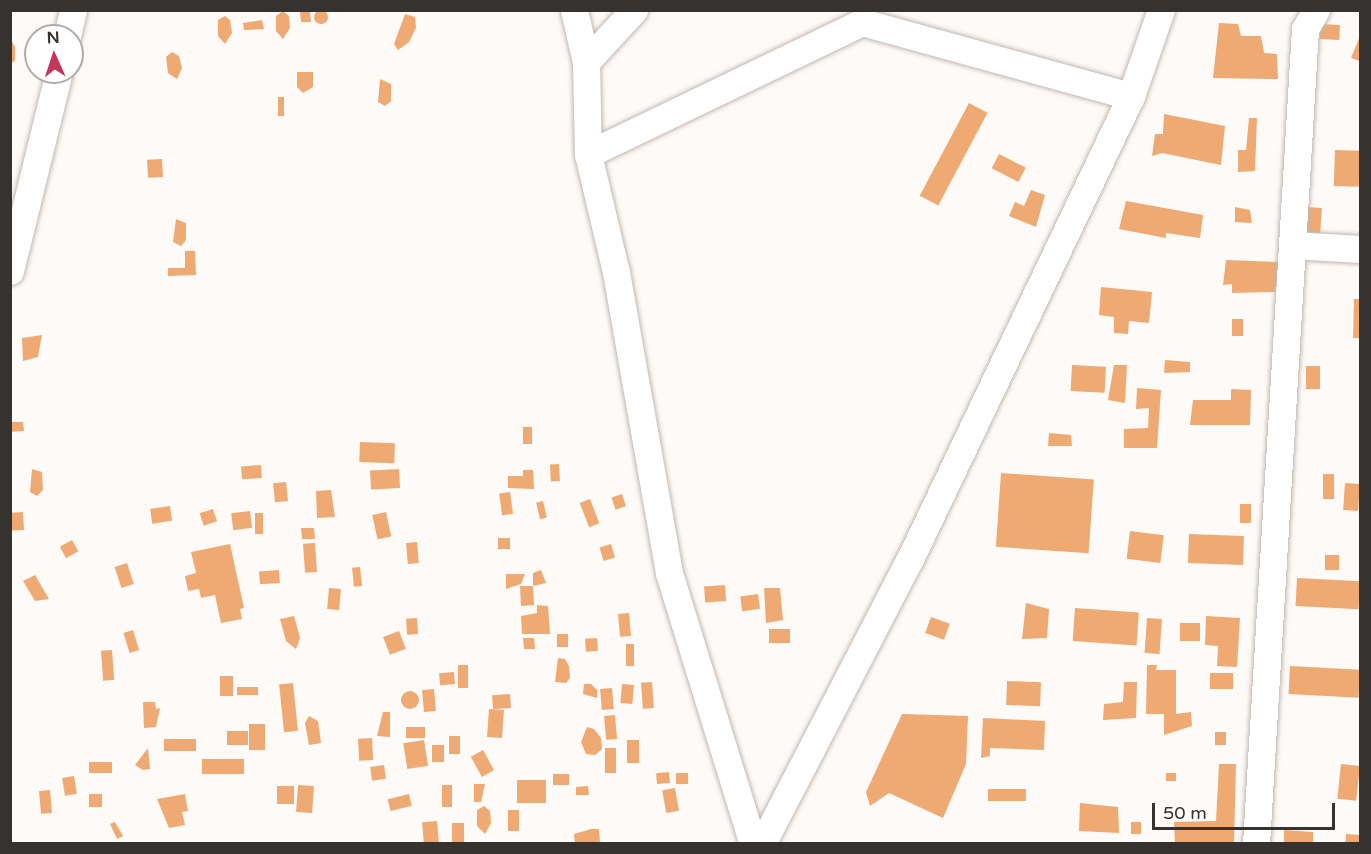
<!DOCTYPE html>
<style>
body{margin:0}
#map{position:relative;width:1371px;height:854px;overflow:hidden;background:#fefaf7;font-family:"Varela Round",sans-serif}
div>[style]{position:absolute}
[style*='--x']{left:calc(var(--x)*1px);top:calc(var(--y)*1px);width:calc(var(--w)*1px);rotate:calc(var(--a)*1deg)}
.building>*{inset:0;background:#eeaa72;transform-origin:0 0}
.round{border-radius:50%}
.roads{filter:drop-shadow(0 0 2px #c1b7b0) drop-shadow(0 0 2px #c1b7b0)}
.street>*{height:27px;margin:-13.5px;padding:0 13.5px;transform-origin:13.5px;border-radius:13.5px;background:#fff}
span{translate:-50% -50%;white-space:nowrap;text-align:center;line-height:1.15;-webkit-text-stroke:4.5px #fff;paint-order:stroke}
.frame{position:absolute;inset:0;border:12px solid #36322f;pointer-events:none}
.north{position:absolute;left:24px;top:24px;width:60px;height:60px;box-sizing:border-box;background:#fff;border:2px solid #afadac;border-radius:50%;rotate:357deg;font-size:16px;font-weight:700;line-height:24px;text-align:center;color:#36322f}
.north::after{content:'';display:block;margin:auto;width:21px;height:27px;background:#c63658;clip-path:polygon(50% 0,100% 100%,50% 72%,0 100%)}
.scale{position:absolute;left:1152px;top:803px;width:183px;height:27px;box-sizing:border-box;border:3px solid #36322f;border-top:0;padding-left:8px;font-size:18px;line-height:21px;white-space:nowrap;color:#36322f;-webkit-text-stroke:4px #fff;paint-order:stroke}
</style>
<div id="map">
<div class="building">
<div class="round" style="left:314px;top:10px;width:14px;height:14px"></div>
<div style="clip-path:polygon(283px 11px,289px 16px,290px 28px,283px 39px,276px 31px,276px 16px)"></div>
<div style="clip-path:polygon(300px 12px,310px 12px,311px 22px,301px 22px)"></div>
<div style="clip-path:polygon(405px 14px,415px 17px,416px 28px,409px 42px,398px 50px,394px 44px)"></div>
<div style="clip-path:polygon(225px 16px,230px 20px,232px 33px,225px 44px,218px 36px,218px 20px)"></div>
<div style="clip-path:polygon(262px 20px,264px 29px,244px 30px,243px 23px)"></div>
<div style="clip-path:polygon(1219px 23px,1238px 24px,1241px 36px,1261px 36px,1264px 53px,1277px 54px,1278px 79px,1213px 78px)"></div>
<div style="left:1320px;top:24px;width:20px;height:15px;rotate:3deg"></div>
<div style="clip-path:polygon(1360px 36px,1360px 61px,1351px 58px)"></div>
<div style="clip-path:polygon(10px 38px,15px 47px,15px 60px,10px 65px)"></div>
<div style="clip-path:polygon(172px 52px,179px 56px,182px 68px,177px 79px,168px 73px,166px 57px)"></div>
<div style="clip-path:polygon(297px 72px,313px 72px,313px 87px,303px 93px,297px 87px)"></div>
<div style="clip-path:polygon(380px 79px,391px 84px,391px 101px,385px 106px,378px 102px)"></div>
<div style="left:278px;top:97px;width:6px;height:19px"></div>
<div style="left:969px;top:103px;width:21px;height:105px;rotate:28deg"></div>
<div style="clip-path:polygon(1164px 114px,1225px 126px,1221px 165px,1162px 153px,1152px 156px,1155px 134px,1163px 134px)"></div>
<div style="clip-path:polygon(1249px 118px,1257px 118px,1255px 171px,1238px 172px,1238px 150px,1246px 150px)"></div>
<div style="left:1335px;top:150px;width:25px;height:36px;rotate:2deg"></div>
<div style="left:999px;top:154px;width:30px;height:16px;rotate:27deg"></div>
<div style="left:162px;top:159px;width:18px;height:15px;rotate:87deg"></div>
<div style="clip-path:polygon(1031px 190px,1045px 195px,1036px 227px,1009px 216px,1015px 202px,1024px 206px)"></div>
<div style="clip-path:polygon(1126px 201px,1203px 215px,1200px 238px,1166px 233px,1166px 238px,1119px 229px)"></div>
<div style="clip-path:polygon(1235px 207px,1250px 210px,1252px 223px,1235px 222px)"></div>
<div style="left:1306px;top:207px;width:16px;height:25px;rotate:4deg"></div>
<div style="clip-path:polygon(176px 219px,186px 223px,186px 240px,181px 246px,173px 242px)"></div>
<div style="clip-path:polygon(185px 251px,195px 251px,196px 275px,168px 276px,168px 268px,185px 268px)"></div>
<div style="clip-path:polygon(1226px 260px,1279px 262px,1275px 292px,1232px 293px,1232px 284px,1223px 285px)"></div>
<div style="clip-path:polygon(1101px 287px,1152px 292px,1149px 323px,1129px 321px,1128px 334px,1114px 333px,1114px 317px,1099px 315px)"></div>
<div style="clip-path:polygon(1354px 299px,1360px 299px,1360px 338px,1353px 338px)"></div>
<div style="left:1232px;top:319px;width:11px;height:17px"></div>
<div style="clip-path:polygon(42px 335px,38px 357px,23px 361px,22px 338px)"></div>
<div style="clip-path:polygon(1165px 360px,1190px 362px,1190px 372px,1164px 373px)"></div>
<div style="left:1072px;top:365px;width:34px;height:26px;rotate:3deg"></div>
<div style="clip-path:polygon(1114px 365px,1127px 365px,1125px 403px,1108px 400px)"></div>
<div style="left:1306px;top:366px;width:14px;height:23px"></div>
<div style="clip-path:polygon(1137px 388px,1161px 390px,1157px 448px,1124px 448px,1124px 429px,1148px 428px,1149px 408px,1136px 409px)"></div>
<div style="clip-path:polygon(1231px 389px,1251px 390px,1250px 425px,1190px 425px,1193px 400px,1231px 400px)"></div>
<div style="clip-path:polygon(10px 422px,23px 422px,24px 431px,10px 432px)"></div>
<div style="left:523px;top:427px;width:9px;height:17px"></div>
<div style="clip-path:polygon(1049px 433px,1071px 435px,1072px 446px,1048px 446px)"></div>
<div style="left:360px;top:442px;width:35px;height:20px;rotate:2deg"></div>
<div style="left:559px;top:464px;width:17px;height:9px;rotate:87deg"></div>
<div style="left:261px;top:465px;width:13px;height:20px;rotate:86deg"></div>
<div style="clip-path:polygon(32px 469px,42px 472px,43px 490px,37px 496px,30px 492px)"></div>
<div style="left:399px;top:469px;width:19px;height:29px;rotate:87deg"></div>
<div style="clip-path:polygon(523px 470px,533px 470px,534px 489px,508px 488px,508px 476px,523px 476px)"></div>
<div style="left:1001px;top:473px;width:93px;height:74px;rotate:4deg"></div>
<div style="left:1323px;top:474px;width:11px;height:25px"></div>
<div style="left:286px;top:482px;width:19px;height:13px;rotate:84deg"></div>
<div style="left:1345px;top:483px;width:15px;height:27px;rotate:4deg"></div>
<div style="clip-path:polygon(331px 490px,335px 517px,317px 518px,316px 491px)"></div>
<div style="left:510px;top:492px;width:22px;height:11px;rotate:82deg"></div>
<div style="left:622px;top:494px;width:13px;height:11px;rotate:72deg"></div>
<div style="left:590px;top:499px;width:26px;height:11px;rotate:69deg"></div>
<div style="left:543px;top:501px;width:17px;height:7px;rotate:77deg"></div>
<div style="left:1240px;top:504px;width:11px;height:19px"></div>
<div style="left:170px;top:506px;width:15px;height:20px;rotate:82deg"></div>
<div style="left:213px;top:509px;width:13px;height:14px;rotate:72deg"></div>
<div style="left:250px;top:511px;width:17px;height:19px;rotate:83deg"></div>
<div style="left:23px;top:512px;width:18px;height:12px;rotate:87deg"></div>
<div style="left:386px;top:512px;width:25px;height:14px;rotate:78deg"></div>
<div style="left:255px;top:513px;width:8px;height:21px"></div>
<div style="clip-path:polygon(301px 528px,314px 528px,315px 539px,302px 539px)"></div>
<div style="left:1130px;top:531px;width:34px;height:28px;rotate:7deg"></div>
<div style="left:1189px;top:534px;width:55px;height:29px;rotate:2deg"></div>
<div style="left:498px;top:538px;width:12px;height:11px"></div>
<div style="left:72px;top:540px;width:13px;height:14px;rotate:61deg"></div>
<div style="left:417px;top:542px;width:21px;height:11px;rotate:85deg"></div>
<div style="left:315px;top:543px;width:29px;height:12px;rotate:86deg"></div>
<div style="clip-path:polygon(230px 544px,244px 608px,240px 609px,242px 619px,221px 623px,215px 595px,201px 598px,199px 589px,188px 591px,185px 576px,196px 573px,191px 552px)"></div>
<div style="left:611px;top:544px;width:14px;height:12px;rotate:73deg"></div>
<div style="left:1325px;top:555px;width:14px;height:15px"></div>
<div style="left:127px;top:563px;width:22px;height:13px;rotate:72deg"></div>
<div style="left:360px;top:567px;width:19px;height:8px;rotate:84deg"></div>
<div style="left:279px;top:570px;width:13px;height:20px;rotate:86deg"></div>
<div style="clip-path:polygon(541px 570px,546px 583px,533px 586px,534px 605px,521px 606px,520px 586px,533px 586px,533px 573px)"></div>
<div style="clip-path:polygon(506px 574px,525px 574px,521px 584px,506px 589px)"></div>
<div style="clip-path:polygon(35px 575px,49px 599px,35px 601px,23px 581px)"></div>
<div style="left:1297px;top:578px;width:63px;height:28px;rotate:3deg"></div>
<div style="left:725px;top:585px;width:16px;height:21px;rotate:86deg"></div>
<div style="left:329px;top:588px;width:12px;height:21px;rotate:5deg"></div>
<div style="clip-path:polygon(764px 588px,780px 588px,783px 620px,766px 623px)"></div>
<div style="left:758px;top:594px;width:15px;height:18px;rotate:82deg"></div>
<div style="clip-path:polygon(1026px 603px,1049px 609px,1047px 638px,1022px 639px)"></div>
<div style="clip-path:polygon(537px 605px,548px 606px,550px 634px,522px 634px,521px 616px,537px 613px)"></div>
<div style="left:1075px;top:608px;width:64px;height:33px;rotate:4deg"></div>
<div style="left:629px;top:613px;width:23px;height:11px;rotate:85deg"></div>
<div style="clip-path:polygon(294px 616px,300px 638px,296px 649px,286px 641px,280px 619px)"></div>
<div style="clip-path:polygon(1206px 616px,1240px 618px,1237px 667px,1217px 666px,1218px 646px,1205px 645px)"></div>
<div style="left:931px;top:617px;width:20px;height:17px;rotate:20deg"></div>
<div style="left:417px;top:618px;width:16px;height:11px;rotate:86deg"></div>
<div style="left:1147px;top:618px;width:15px;height:35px;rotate:4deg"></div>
<div style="left:1200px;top:623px;width:18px;height:20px;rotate:90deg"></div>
<div style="left:769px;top:629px;width:21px;height:14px"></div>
<div style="left:133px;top:630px;width:21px;height:10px;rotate:73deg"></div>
<div style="left:399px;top:631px;width:19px;height:17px;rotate:69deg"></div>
<div style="left:557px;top:634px;width:11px;height:13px"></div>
<div style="clip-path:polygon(523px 638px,534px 638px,535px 649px,524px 649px)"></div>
<div style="left:597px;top:638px;width:13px;height:12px;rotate:86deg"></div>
<div style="left:626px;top:644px;width:8px;height:22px"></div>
<div style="left:112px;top:650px;width:30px;height:11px;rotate:86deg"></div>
<div style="clip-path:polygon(558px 658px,565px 659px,569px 666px,570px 678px,566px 683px,555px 682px)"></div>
<div style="left:458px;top:665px;width:10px;height:23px"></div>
<div style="clip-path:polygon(1147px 665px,1157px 665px,1156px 670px,1176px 670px,1176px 714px,1191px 712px,1192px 726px,1164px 735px,1164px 714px,1146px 714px)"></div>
<div style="left:1290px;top:666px;width:70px;height:28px;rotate:3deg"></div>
<div style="left:454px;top:672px;width:12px;height:15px;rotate:85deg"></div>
<div style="left:1210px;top:673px;width:23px;height:16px"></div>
<div style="left:220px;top:676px;width:13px;height:20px"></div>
<div style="left:1007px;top:681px;width:34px;height:24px;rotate:2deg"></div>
<div style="left:652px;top:682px;width:26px;height:11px;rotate:86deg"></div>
<div style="clip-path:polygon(1124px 682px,1137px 682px,1136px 718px,1103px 720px,1104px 704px,1123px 702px)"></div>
<div style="left:293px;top:683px;width:48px;height:14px;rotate:84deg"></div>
<div style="clip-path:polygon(584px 684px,591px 684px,597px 690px,597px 698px,583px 694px)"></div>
<div style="left:622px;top:684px;width:12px;height:19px;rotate:5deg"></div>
<div style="left:237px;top:687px;width:21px;height:8px"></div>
<div style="left:612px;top:688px;width:21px;height:12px;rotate:85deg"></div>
<div style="left:434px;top:689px;width:22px;height:12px;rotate:85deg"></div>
<div class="round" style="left:401px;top:691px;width:18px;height:18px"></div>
<div style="left:510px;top:694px;width:14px;height:18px;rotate:86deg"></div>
<div style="clip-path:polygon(143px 702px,155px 702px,156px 709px,160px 708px,156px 727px,144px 728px)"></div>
<div style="left:489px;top:709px;width:15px;height:28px;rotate:4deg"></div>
<div style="clip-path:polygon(383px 712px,390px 712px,390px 737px,377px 736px)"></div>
<div style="clip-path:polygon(902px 714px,968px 716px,966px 764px,943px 818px,889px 793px,870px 806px,866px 792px)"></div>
<div style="left:615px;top:715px;width:24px;height:11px;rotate:85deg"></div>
<div style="clip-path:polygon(309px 716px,318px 721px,321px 743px,309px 745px,305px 723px)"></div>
<div style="clip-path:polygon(983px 718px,1045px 721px,1044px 750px,990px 748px,990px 756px,981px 758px)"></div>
<div style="left:249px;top:724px;width:16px;height:26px"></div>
<div style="left:406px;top:727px;width:19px;height:11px"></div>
<div style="clip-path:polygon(587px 727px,594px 729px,601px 738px,602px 749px,595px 755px,586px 754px,581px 742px)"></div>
<div style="left:248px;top:731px;width:14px;height:21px;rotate:90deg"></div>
<div style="left:1215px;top:732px;width:11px;height:13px"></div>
<div style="left:449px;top:736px;width:11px;height:18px"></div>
<div style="left:372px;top:738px;width:22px;height:14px;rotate:87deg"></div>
<div style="left:164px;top:739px;width:32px;height:12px"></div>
<div style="left:424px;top:740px;width:26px;height:21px;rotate:81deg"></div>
<div style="left:627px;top:740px;width:12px;height:23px"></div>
<div style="left:432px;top:745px;width:12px;height:17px"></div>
<div style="clip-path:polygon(148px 748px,150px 769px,143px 770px,135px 765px)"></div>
<div style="left:605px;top:748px;width:11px;height:25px"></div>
<div style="left:483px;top:750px;width:23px;height:14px;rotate:61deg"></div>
<div style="left:202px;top:759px;width:42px;height:15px"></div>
<div style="left:112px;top:762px;width:11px;height:23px;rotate:90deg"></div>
<div style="clip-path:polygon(1219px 764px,1236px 764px,1234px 844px,1175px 844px,1174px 822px,1216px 821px)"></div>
<div style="left:1341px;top:764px;width:19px;height:35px;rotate:6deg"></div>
<div style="left:384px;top:765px;width:14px;height:14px;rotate:82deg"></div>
<div style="left:669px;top:772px;width:11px;height:13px;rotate:85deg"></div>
<div style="left:676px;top:773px;width:12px;height:11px"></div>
<div style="left:1166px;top:773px;width:10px;height:8px"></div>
<div style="left:569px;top:774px;width:11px;height:16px;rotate:90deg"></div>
<div style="left:74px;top:776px;width:18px;height:12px;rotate:81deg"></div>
<div style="left:517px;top:780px;width:29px;height:23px"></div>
<div style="clip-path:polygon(474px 784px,485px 784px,481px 802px,474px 802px)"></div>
<div style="left:298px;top:785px;width:16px;height:27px;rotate:4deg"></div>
<div style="left:442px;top:785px;width:10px;height:22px"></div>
<div style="left:277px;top:786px;width:17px;height:18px"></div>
<div style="clip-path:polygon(588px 786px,589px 795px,576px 795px,576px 787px)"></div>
<div style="left:675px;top:788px;width:23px;height:13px;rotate:80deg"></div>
<div style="left:988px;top:789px;width:38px;height:12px"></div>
<div style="left:50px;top:790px;width:23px;height:11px;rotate:85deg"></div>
<div style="left:89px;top:794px;width:13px;height:13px"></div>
<div style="clip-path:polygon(185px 794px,188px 811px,182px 812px,185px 825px,169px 828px,157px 799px)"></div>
<div style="left:409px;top:794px;width:12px;height:22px;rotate:76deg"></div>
<div style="clip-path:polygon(1080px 803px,1118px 807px,1119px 833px,1079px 831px)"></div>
<div style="clip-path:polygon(484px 806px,490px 811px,491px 823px,485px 834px,477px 826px,477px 810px)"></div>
<div style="left:508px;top:810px;width:11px;height:21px"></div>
<div style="left:437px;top:821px;width:21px;height:15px;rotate:85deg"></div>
<div style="clip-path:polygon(115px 822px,123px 836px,117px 839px,110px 824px)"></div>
<div style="left:1131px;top:822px;width:10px;height:12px"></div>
<div style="left:452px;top:823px;width:12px;height:21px"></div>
<div style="clip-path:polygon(591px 829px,599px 829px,600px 844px,575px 844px,574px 834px)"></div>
<div style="clip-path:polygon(1284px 830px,1313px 832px,1313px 844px,1284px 844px)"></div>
<div style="left:1346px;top:834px;width:14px;height:10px;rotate:4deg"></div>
</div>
<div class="roads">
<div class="street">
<div style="--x:574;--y:10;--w:53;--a:77"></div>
<div style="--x:586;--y:62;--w:92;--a:88.8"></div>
<div style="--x:588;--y:154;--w:121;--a:76.7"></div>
<div style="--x:616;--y:272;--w:306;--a:80"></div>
<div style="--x:669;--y:573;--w:284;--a:72.8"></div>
<div style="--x:67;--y:36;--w:27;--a:-77"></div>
<div style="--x:586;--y:62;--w:71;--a:-47.3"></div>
<div style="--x:588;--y:154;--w:304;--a:-25.7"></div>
<div style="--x:862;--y:22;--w:279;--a:15.4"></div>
<div style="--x:1292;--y:245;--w:68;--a:3.4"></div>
<div style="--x:10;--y:271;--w:205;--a:-76.2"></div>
<div style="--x:762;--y:844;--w:321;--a:-62.6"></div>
<div style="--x:910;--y:559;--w:513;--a:-64.48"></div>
<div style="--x:1131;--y:96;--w:91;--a:-70.8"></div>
<div style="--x:1256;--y:844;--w:816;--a:-86.56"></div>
<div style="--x:1305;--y:29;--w:22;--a:-60"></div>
</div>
</div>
<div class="frame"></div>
<div class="north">N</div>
<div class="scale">50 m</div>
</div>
